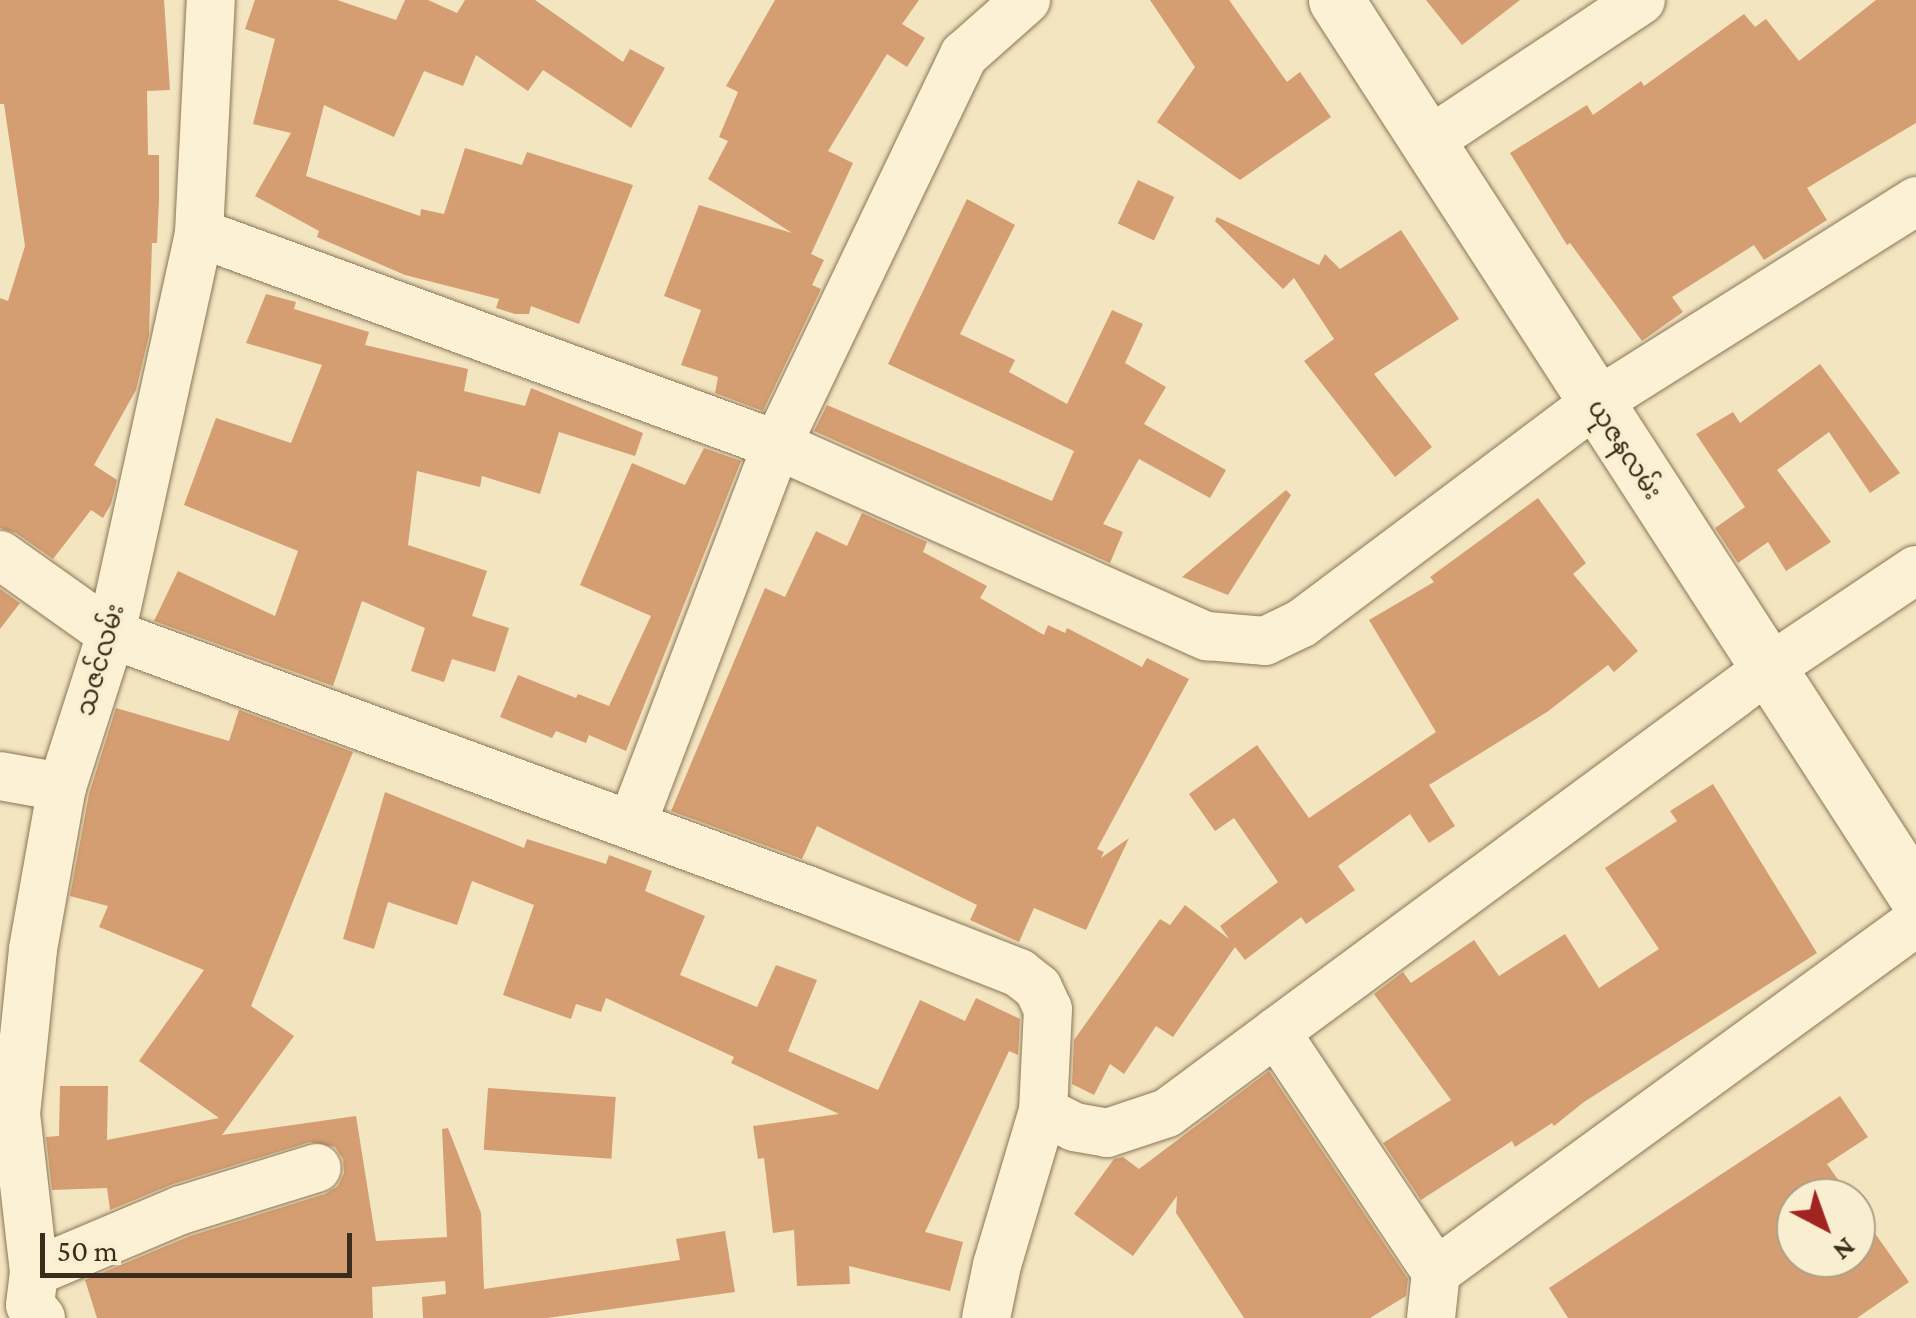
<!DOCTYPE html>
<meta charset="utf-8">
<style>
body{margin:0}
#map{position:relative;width:1916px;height:1318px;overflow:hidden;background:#f2e5c0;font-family:"Crimson Pro","Noto Sans Myanmar",serif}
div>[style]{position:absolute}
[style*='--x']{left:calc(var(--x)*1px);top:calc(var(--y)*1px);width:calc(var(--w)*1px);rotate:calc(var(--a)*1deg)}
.building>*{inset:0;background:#d49e72;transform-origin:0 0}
.roads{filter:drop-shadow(0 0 2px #8d7556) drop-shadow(0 0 2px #8d7556)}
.minor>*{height:48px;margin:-24px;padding:0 24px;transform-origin:24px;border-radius:24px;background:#fcf1d4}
.tertiary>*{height:55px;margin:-27.5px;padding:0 27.5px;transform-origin:27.5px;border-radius:27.5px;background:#fcf1d4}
span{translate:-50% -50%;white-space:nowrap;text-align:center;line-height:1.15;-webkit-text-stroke:8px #f9eed0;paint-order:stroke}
.street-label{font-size:25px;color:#3b2c1c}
.north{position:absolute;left:1776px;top:1178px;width:100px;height:100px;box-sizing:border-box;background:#f9eed0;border:2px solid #ada088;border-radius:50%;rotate:139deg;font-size:28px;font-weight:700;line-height:40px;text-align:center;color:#3b2c1c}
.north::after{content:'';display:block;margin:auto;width:35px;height:45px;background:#a12420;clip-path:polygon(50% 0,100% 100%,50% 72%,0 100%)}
.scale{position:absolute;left:40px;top:1233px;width:312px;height:45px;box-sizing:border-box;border:5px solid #3b2c1c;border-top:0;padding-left:12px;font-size:30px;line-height:35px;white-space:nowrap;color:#3b2c1c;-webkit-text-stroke:8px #f9eed0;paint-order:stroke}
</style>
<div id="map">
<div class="building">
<div style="clip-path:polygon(0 0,164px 0,170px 90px,147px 91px,148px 155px,159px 155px,159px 200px,157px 243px,152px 243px,149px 335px,136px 390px,94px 465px,117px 480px,111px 504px,103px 518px,91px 510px,53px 559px,16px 533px,0 528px,0 298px,8px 301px,25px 246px,4px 104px,0 104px)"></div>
<div style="clip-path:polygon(255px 0,337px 0,396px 20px,405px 0,428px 0,457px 13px,465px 0,535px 0,623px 62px,630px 49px,665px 68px,631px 128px,543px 70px,528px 91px,476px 55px,463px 86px,424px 71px,394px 137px,324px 105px,306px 176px,420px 216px,421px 209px,444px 214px,465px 148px,522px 165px,527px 152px,633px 185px,579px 324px,531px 306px,529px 314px,515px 314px,496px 308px,499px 299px,405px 275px,317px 237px,319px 231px,255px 196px,291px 133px,253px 124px,275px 39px,245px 29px)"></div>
<div style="clip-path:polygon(775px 0,919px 0,902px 24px,925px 38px,907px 67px,887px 54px,828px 151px,853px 163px,811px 254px,824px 260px,812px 285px,821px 289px,763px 411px,715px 393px,718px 377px,681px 365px,701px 310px,664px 296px,699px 205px,792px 233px,708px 179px,728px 141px,719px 137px,738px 92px,726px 86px)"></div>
<div style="clip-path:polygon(1150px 0,1229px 0,1287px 82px,1300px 72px,1331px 117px,1240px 180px,1157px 122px,1195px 67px)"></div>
<div style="clip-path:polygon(1426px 0,1520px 0,1462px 45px)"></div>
<div style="clip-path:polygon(1876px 0,1916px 0,1916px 123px,1807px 188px,1827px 220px,1764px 260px,1754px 245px,1672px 297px,1683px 312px,1642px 341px,1570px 243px,1567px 245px,1510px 153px,1587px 105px,1593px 115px,1641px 81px,1644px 86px,1744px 14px,1755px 27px,1766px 19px,1799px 61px)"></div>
<div style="left:1138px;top:180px;width:40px;height:48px;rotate:25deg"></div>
<div style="clip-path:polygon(967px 199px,1015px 225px,960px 334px,1015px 360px,1009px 372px,1067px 404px,1112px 310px,1143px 324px,1125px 363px,1166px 387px,1144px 424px,1226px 470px,1210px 498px,1139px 459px,1103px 524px,1123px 532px,1110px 563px,814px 431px,827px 405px,1052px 501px,1074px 451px,888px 364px)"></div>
<div style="clip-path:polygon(1217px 217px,1319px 265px,1325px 254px,1340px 269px,1401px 230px,1459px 319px,1374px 374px,1432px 447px,1395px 477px,1304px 361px,1334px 339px,1294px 278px,1283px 289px,1215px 221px)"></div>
<div style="clip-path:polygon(266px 294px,296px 302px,294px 309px,369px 332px,365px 345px,468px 369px,464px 391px,525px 406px,531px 388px,643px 433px,635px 456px,559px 432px,540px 494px,482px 476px,480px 487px,417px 471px,408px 545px,487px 571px,472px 616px,509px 628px,495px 672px,452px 659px,444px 682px,411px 671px,425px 628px,362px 601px,333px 686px,154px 621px,178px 571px,275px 616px,298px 551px,184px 505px,216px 418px,291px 443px,322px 365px,246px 343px)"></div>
<div style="clip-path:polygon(1820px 364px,1900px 473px,1870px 493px,1829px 432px,1777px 470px,1831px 542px,1786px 571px,1768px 542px,1738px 563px,1715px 528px,1745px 507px,1696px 434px,1733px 412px,1740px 423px)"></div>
<div style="clip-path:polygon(704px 448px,741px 461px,626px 751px,589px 735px,586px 743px,556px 731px,552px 738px,500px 717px,518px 675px,576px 698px,578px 694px,609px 706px,651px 616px,580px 585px,632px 463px,685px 485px)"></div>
<div style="clip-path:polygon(1286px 490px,1291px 495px,1228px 595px,1182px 577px)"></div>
<div style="clip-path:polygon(1538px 498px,1586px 563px,1573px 574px,1638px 651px,1614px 672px,1608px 665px,1547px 712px,1429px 785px,1455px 826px,1429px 843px,1410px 814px,1338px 866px,1355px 890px,1306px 924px,1301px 917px,1245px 960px,1235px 947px,1173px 1037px,1156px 1026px,1124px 1074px,1110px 1064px,1094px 1095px,1072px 1084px,1074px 1040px,1160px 919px,1170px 925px,1185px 905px,1229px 939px,1220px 926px,1278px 882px,1234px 818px,1215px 831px,1189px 794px,1257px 745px,1309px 818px,1436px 732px,1369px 620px,1434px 582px,1430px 577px)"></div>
<div style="clip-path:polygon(862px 513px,927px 542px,923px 552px,987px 586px,980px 598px,1044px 635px,1048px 625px,1065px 633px,1067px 628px,1142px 667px,1147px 658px,1189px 679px,1097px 849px,1104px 852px,1101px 858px,1129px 838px,1086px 930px,1034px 908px,1019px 942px,970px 920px,977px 905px,817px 826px,802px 859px,671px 811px,765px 588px,785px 597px,816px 531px,847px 546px)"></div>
<div style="clip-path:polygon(0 589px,20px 603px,0 629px)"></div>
<div style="clip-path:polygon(116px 708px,229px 741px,239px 710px,353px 752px,251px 1006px,294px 1036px,222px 1135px,356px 1116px,376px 1241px,447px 1237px,442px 1129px,448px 1128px,481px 1213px,484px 1289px,680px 1260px,676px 1239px,725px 1231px,735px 1292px,547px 1318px,423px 1318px,422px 1297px,446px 1294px,445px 1281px,372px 1287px,373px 1318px,97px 1318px,85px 1280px,190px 1236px,325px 1194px,338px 1186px,344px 1173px,343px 1159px,335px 1147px,310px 1142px,173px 1184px,110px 1210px,107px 1188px,52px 1190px,46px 1137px,59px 1136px,60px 1086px,108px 1086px,107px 1140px,219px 1118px,139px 1061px,204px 970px,99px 927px,108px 906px,70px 896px,89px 794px)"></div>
<div style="clip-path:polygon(1713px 784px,1817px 953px,1584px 1102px,1554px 1126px,1552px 1123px,1515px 1147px,1512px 1141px,1421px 1200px,1383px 1143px,1451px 1100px,1374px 994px,1403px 972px,1411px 983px,1474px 940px,1499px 976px,1565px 934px,1599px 988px,1659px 949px,1605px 868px,1677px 821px,1670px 811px)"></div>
<div style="clip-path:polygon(385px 792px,524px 848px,527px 839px,606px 864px,609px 855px,652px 871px,645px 891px,705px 916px,680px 975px,757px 1007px,776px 965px,817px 980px,788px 1051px,878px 1090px,920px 1000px,965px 1021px,976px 998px,1020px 1019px,1018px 1055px,1009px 1051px,925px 1232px,963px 1242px,950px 1291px,849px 1266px,850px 1284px,797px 1286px,794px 1230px,773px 1233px,764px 1158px,758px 1159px,753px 1126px,839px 1114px,731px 1063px,734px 1057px,606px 998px,601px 1012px,576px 1004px,571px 1019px,503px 995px,534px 905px,472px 881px,457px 925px,388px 902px,374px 949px,343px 939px)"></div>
<div style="clip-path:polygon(1269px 1071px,1408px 1279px,1406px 1296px,1370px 1318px,1244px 1318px,1176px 1213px,1177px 1196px,1133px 1256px,1074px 1214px,1114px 1159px,1123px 1157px,1139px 1169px)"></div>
<div style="left:488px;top:1088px;width:128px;height:62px;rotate:4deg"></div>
<div style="clip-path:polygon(1840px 1096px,1868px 1137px,1827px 1164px,1851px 1198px,1796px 1198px,1796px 1258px,1856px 1258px,1856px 1206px,1909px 1282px,1857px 1318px,1568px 1318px,1549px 1288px)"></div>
</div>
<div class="roads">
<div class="minor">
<div style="--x:1426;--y:143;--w:258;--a:-33.6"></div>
<div style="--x:199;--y:233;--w:616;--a:20.14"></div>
<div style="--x:777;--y:445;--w:471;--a:24"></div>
<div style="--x:1207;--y:636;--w:58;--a:4.9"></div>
<div style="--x:1265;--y:641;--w:41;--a:-25.9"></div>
<div style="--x:1302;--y:623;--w:365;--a:-36.9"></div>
<div style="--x:1594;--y:404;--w:381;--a:-32.2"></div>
<div style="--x:0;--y:555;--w:136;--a:35.4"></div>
<div style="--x:111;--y:634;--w:745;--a:20.19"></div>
<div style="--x:810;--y:891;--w:225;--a:21.4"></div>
<div style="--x:1019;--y:973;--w:24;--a:38"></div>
<div style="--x:1038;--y:988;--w:23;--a:65"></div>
<div style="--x:1048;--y:1009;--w:102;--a:92.8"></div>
<div style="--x:1043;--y:1111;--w:35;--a:27"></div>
<div style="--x:1074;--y:1127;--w:34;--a:10"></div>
<div style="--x:1107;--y:1133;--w:63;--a:-18.4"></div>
<div style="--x:1167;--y:1113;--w:136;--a:-36.6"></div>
<div style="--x:1276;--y:1032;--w:288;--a:56.3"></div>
<div style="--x:0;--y:776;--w:63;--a:10.1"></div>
<div style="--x:632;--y:824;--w:406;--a:-69.1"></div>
<div style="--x:777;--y:445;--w:433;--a:-64.4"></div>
<div style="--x:964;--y:55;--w:83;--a:-41.6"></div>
<div style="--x:1276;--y:1032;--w:611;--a:-36.42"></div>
<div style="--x:1768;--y:669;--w:178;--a:-33.8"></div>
<div style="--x:34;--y:1272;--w:160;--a:-22.9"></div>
<div style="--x:181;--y:1210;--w:142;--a:-17.2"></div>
<div style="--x:41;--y:1318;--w:17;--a:-130"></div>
<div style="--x:30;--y:1305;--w:33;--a:-83"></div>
<div style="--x:34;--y:1272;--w:159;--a:-96.5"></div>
<div style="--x:16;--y:1114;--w:166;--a:-84.1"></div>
<div style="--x:33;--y:949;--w:165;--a:-79.9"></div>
<div style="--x:62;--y:787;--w:161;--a:-72.2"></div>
<div style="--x:111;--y:634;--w:411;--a:-77.6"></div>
<div style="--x:199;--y:233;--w:233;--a:-87.1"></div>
<div style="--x:986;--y:1318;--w:54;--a:-78.3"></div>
<div style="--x:997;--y:1265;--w:161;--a:-73.4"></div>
<div style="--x:1431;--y:1318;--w:46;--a:-83.8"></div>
<div style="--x:1436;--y:1272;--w:594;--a:-36.1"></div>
</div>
<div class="tertiary">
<div style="--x:1336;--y:0;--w:1067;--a:57.08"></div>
</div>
</div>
<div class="street-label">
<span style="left:1624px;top:450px;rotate:57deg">ယုဇနလမ်း</span>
<span style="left:101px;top:660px;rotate:-74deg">သဇင်လမ်း</span>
</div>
<div class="north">N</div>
<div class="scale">50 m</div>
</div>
